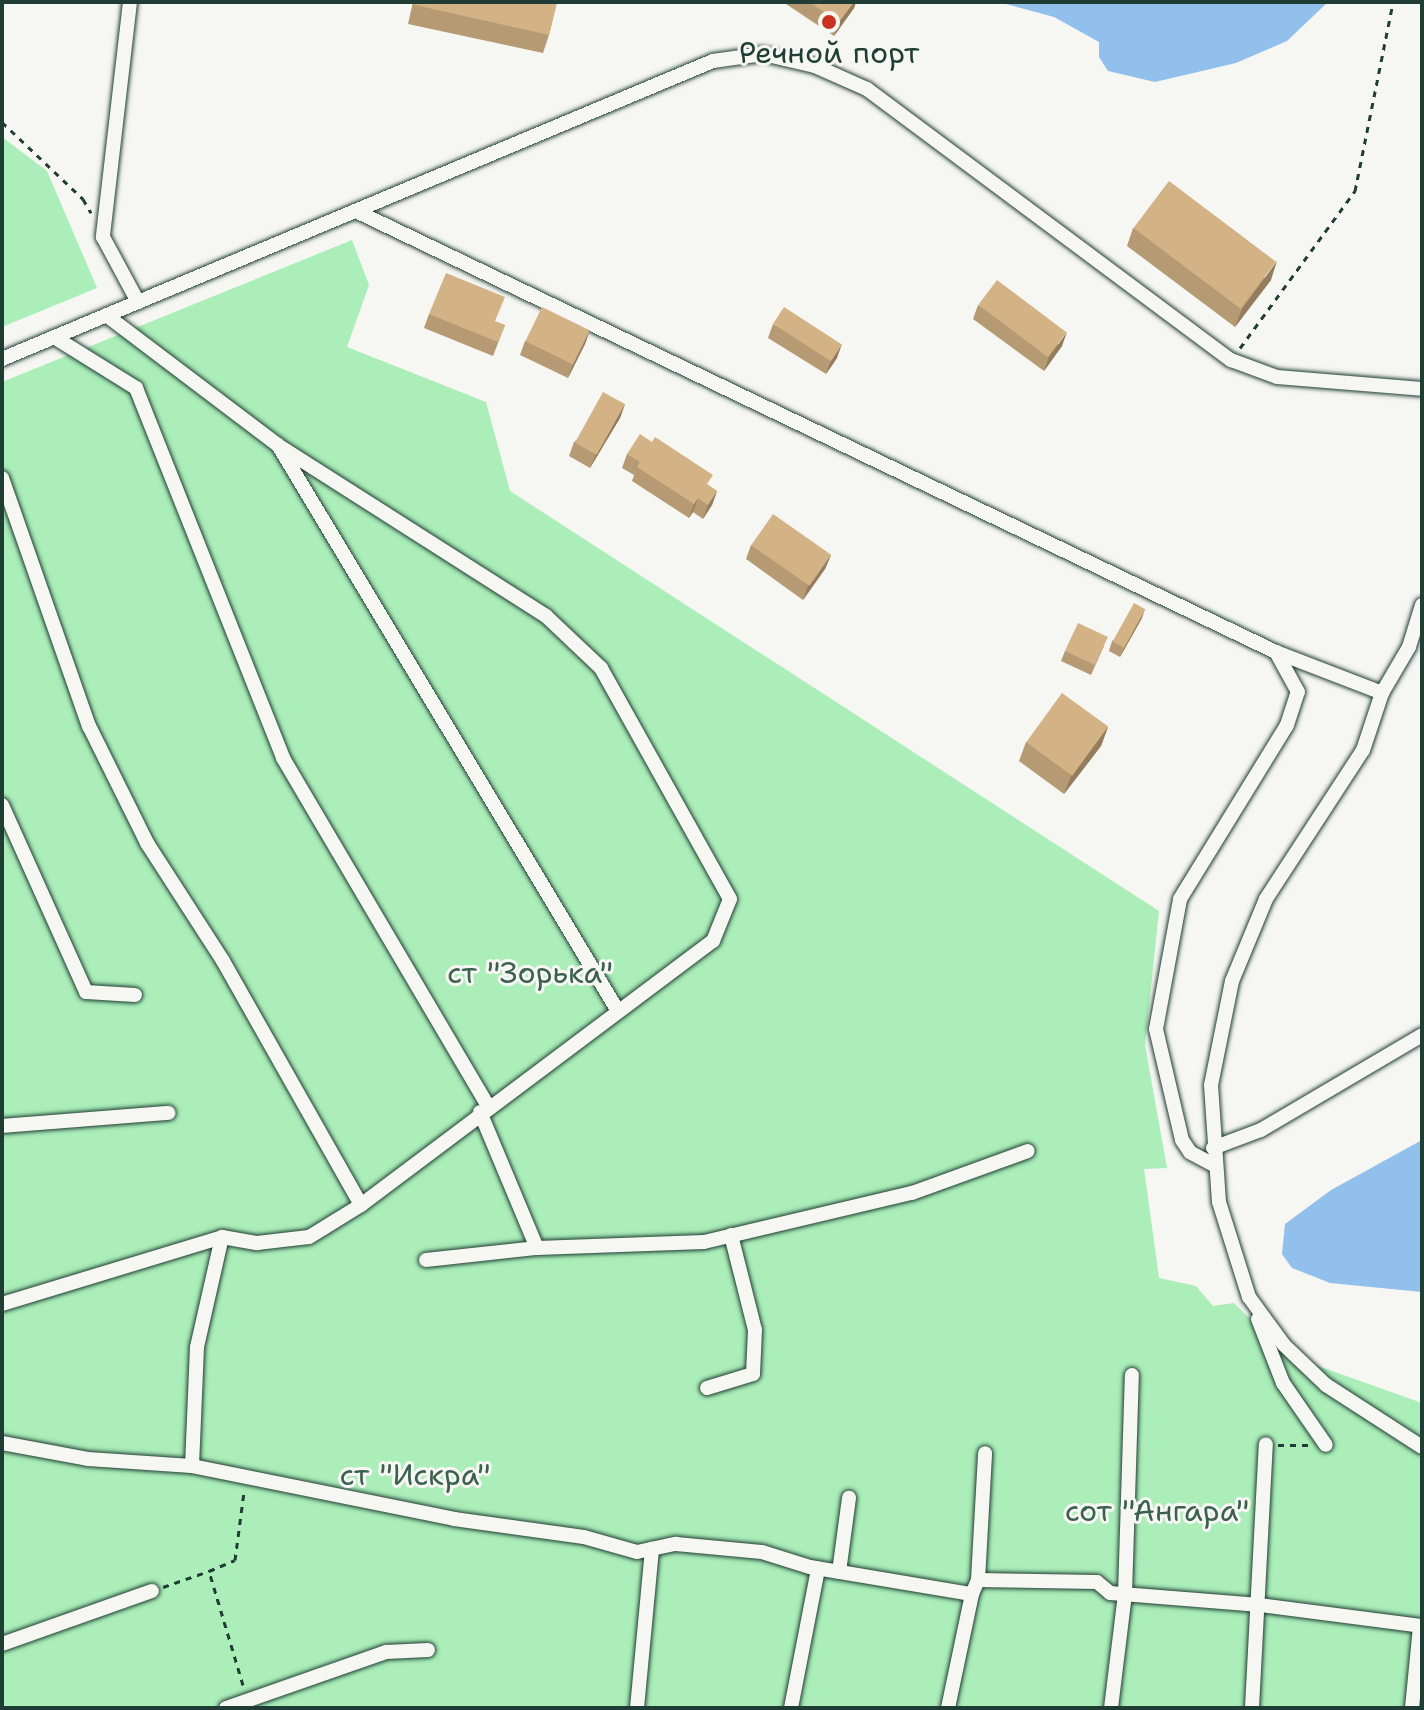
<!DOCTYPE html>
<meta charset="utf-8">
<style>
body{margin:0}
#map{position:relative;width:1424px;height:1710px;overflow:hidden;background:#f6f6f2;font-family:"Shantell Sans",sans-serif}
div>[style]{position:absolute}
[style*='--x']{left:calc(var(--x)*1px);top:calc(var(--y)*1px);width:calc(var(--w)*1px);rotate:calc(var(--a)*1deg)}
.green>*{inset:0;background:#abeeb9}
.water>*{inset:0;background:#92c0ec}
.path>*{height:3px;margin-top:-1.5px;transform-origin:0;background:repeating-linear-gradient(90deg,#1f3d34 0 6px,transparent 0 12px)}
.roads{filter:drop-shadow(0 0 2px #1f3d34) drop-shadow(0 0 2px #1f3d34)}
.minor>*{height:14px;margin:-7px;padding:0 7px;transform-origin:7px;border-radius:7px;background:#f6f6f2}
.wall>*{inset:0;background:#b59a73}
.shaded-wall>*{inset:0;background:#947d5e}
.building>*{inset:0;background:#d3b386;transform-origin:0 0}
.dots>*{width:22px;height:22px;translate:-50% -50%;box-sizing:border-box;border:4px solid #f6f6f2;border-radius:50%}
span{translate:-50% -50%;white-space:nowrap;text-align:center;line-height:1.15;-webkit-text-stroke:6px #f6f6f2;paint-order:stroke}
.poi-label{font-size:30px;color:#1f3d34}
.park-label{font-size:30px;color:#3b604f}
.frame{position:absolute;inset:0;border:4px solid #1f3d34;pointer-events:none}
</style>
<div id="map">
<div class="green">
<div style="clip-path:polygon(2px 137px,47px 171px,97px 288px,2px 327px)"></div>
<div style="clip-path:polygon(352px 240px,369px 285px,347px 347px,486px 402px,510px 491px,1159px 911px,1145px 1045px,1167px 1168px,1144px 1169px,1159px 1278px,1196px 1286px,1213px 1306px,1234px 1303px,1287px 1355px,1422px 1403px,1422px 1708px,2px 1708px,2px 382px)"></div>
</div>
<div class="water">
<div style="clip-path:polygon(999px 2px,1328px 2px,1287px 41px,1236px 63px,1155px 82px,1108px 71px,1099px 57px,1099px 42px,1054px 17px)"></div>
<div style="clip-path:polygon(1422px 1140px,1422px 1292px,1330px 1283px,1292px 1268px,1282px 1254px,1285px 1224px,1331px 1190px)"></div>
</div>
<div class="path">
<div style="--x:2;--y:122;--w:112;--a:43.5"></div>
<div style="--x:83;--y:199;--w:16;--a:60"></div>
<div style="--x:1240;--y:348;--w:195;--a:-53.8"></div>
<div style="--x:1355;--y:191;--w:193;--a:-78.6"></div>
<div style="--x:1278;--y:1445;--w:32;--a:0"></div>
<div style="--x:163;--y:1587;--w:49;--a:-19.2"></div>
<div style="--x:243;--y:1685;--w:119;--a:-106.6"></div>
<div style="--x:209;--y:1571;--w:28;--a:-23"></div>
<div style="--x:235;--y:1560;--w:69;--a:-82.5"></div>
</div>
<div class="roads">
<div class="minor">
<div style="--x:130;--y:2;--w:237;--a:96.6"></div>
<div style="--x:103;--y:237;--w:74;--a:61.7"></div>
<div style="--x:360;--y:213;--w:1016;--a:25.61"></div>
<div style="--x:1276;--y:652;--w:114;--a:21.1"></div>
<div style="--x:106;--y:315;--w:216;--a:37.1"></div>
<div style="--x:278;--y:445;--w:660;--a:59.01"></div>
<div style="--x:54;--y:337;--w:97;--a:31.9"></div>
<div style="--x:136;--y:388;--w:398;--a:68.3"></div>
<div style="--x:283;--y:758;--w:404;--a:59.5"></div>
<div style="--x:2;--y:359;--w:771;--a:-22.74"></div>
<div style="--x:713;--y:61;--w:50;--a:-8"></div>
<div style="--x:763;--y:54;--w:53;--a:13"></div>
<div style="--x:815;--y:66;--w:57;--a:23.9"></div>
<div style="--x:867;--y:89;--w:454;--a:36.7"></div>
<div style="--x:1231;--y:360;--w:49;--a:20.3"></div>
<div style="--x:1277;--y:377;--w:145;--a:4.7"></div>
<div style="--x:2;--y:478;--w:263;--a:70.7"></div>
<div style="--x:89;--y:726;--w:131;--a:63.6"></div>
<div style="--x:147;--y:843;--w:140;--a:57.2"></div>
<div style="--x:223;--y:961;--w:280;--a:60.5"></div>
<div style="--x:1422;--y:605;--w:44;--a:107.2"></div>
<div style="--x:1409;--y:647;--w:53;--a:120.4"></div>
<div style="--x:1382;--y:693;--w:60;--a:108.4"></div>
<div style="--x:1363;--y:750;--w:178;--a:123.1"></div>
<div style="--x:1266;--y:899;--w:89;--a:112.5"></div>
<div style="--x:1232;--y:981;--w:106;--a:101.4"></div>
<div style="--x:1211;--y:1085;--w:117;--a:86.1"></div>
<div style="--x:1219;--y:1202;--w:100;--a:72.5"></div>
<div style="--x:1249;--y:1297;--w:59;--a:53.9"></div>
<div style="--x:1284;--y:1345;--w:58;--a:43.6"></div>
<div style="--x:1326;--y:1385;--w:114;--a:32.9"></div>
<div style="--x:2;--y:805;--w:205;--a:65.8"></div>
<div style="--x:86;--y:992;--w:49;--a:3.5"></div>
<div style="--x:480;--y:1112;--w:147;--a:67.3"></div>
<div style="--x:537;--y:1248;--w:167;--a:-2.1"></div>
<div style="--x:704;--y:1242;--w:214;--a:-13.3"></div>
<div style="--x:912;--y:1193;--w:123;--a:-19.9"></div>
<div style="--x:2;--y:1126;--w:167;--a:-4.5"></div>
<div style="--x:1213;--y:1148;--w:51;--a:-20.6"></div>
<div style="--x:1261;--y:1130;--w:187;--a:-30.5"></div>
<div style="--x:1214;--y:1165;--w:27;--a:-152"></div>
<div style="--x:1190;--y:1152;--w:14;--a:-124"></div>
<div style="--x:1182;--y:1140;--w:114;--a:-103.2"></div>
<div style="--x:1156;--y:1029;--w:132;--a:-79.5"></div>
<div style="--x:1180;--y:899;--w:204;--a:-58.4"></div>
<div style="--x:1287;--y:725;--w:35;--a:-72"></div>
<div style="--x:1298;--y:692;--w:46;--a:-118.8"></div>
<div style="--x:426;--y:1260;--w:112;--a:-6.2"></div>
<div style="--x:2;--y:1304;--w:230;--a:-16.9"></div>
<div style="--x:222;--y:1237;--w:36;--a:10"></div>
<div style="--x:257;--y:1243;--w:52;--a:-6.6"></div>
<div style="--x:309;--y:1237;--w:61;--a:-31.6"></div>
<div style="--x:361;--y:1205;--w:440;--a:-36.9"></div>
<div style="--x:713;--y:941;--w:45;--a:-68"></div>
<div style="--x:730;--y:899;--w:265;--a:-119.2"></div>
<div style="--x:601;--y:668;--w:76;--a:-136.6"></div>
<div style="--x:546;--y:616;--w:318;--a:-147.5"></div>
<div style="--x:1258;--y:1319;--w:69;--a:68.7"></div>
<div style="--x:1283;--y:1383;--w:75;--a:55.3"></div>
<div style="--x:707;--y:1388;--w:48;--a:-16.9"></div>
<div style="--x:753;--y:1374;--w:44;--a:-87.4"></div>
<div style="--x:755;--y:1330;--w:98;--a:-104.2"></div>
<div style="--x:2;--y:1443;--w:87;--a:10.5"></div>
<div style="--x:88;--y:1459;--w:104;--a:3.9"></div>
<div style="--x:192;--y:1466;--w:267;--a:11.4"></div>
<div style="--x:454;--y:1519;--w:131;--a:7.9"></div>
<div style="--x:584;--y:1537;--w:55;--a:15.8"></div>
<div style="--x:637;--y:1552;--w:40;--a:-12"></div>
<div style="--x:676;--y:1544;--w:86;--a:5.3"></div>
<div style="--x:762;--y:1552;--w:50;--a:17.4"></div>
<div style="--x:810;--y:1567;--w:164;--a:9.5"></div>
<div style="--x:972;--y:1594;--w:15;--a:-67"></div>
<div style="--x:978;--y:1580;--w:119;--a:1"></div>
<div style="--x:1097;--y:1582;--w:17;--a:40"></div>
<div style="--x:1110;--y:1593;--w:150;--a:4.6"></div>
<div style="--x:1260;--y:1605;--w:163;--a:7.4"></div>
<div style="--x:192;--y:1466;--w:119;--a:-87.6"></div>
<div style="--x:197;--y:1347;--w:113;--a:-77.2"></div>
<div style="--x:839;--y:1572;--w:75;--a:-82.3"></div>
<div style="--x:978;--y:1580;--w:127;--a:-86.8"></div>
<div style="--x:2;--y:1644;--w:159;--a:-19.5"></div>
<div style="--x:226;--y:1708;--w:170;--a:-19.3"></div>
<div style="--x:386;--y:1652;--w:42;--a:-2.7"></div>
<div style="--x:637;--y:1708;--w:160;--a:-84.6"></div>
<div style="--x:791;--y:1708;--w:142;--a:-79"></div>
<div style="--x:948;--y:1708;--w:116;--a:-78.1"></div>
<div style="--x:1111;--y:1708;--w:115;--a:-83"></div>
<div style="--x:1125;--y:1594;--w:219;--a:-88.2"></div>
<div style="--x:1252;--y:1708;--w:264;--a:-87"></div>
<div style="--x:1412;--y:1708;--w:82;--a:-84.4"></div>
</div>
</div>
<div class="wall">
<div style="clip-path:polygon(413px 2px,557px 2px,549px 35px,543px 53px,408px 24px)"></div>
<div style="clip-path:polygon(783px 2px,856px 2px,854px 8px,834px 36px)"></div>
<div style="clip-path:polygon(1133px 228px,1271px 280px,1235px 327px,1127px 246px)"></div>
<div style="clip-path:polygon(978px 305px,1062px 346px,1044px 371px,973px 319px)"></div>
<div style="clip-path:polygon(429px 314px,496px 322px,505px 325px,493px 356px,424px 328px)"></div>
<div style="clip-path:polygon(773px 324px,837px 358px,826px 374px,768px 338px)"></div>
<div style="clip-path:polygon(590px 330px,585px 344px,568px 378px,520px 355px,525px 341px)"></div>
<div style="clip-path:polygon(625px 404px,620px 418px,590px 468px,569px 456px,574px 442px)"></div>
<div style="clip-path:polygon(627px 454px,709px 486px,717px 491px,712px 505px,703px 519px,693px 512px,689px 518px,632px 481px,634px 475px,622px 468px)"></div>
<div style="clip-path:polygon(751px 545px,831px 555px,825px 569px,803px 600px,746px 559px)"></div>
<div style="clip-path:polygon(1142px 618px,1120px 657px,1109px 651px,1112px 641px)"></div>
<div style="clip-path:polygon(1104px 646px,1091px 675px,1061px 661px,1065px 651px)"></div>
<div style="clip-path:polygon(1108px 727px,1101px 746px,1064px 794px,1019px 761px,1026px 742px)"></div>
</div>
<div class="shaded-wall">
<div style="clip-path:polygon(854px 2px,856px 2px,854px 8px,834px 36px,839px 22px)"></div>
<div style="clip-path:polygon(1277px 261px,1271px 280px,1235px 327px,1242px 309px)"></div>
<div style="clip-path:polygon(590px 330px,585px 344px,568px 378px,573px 364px)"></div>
<div style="clip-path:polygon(1067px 332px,1062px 346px,1044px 371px,1049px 357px)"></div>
<div style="clip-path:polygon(842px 344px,837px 358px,826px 374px,831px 360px)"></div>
<div style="clip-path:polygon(625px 404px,620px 418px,590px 468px,596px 454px)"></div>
<div style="clip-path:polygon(717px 491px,712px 505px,703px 519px,708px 505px)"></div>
<div style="clip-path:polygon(698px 498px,693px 512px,689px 518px,694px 504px)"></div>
<div style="clip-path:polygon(831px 555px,825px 569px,803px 600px,808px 586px)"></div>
<div style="clip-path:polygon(1145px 609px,1142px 618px,1120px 657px,1124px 648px)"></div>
<div style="clip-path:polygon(1108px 727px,1101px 746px,1064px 794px,1071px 776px)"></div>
</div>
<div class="building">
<div style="clip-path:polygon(416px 2px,557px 2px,549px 35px,415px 5px)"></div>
<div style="clip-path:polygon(809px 2px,854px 2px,839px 22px)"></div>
<div style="left:1169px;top:181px;width:134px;height:59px;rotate:37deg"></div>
<div style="clip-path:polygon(446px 273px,505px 297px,495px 321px,505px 325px,498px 342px,429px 314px)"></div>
<div style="left:997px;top:280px;width:87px;height:31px;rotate:37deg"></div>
<div style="left:542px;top:307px;width:53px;height:38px;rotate:26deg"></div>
<div style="left:784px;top:307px;width:69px;height:20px;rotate:33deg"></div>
<div style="left:603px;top:392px;width:25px;height:58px;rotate:29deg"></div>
<div style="clip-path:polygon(640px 434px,652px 442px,655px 437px,713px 475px,707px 484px,717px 491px,708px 505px,698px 498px,694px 504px,637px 467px,640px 462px,627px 454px)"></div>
<div style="left:773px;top:514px;width:71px;height:38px;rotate:35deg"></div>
<div style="left:1134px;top:603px;width:13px;height:44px;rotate:29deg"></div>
<div style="left:1078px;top:623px;width:33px;height:31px;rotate:25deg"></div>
<div style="left:1062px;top:693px;width:57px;height:61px;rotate:36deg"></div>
</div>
<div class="dots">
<div style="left:829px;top:22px;background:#c8321e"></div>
</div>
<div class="poi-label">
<span style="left:829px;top:53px">Речной порт</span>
</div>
<div class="park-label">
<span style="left:530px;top:973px">ст "Зорька"</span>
<span style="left:415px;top:1475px">ст "Искра"</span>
<span style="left:1157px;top:1511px">сот "Ангара"</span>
</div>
<div class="frame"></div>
</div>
